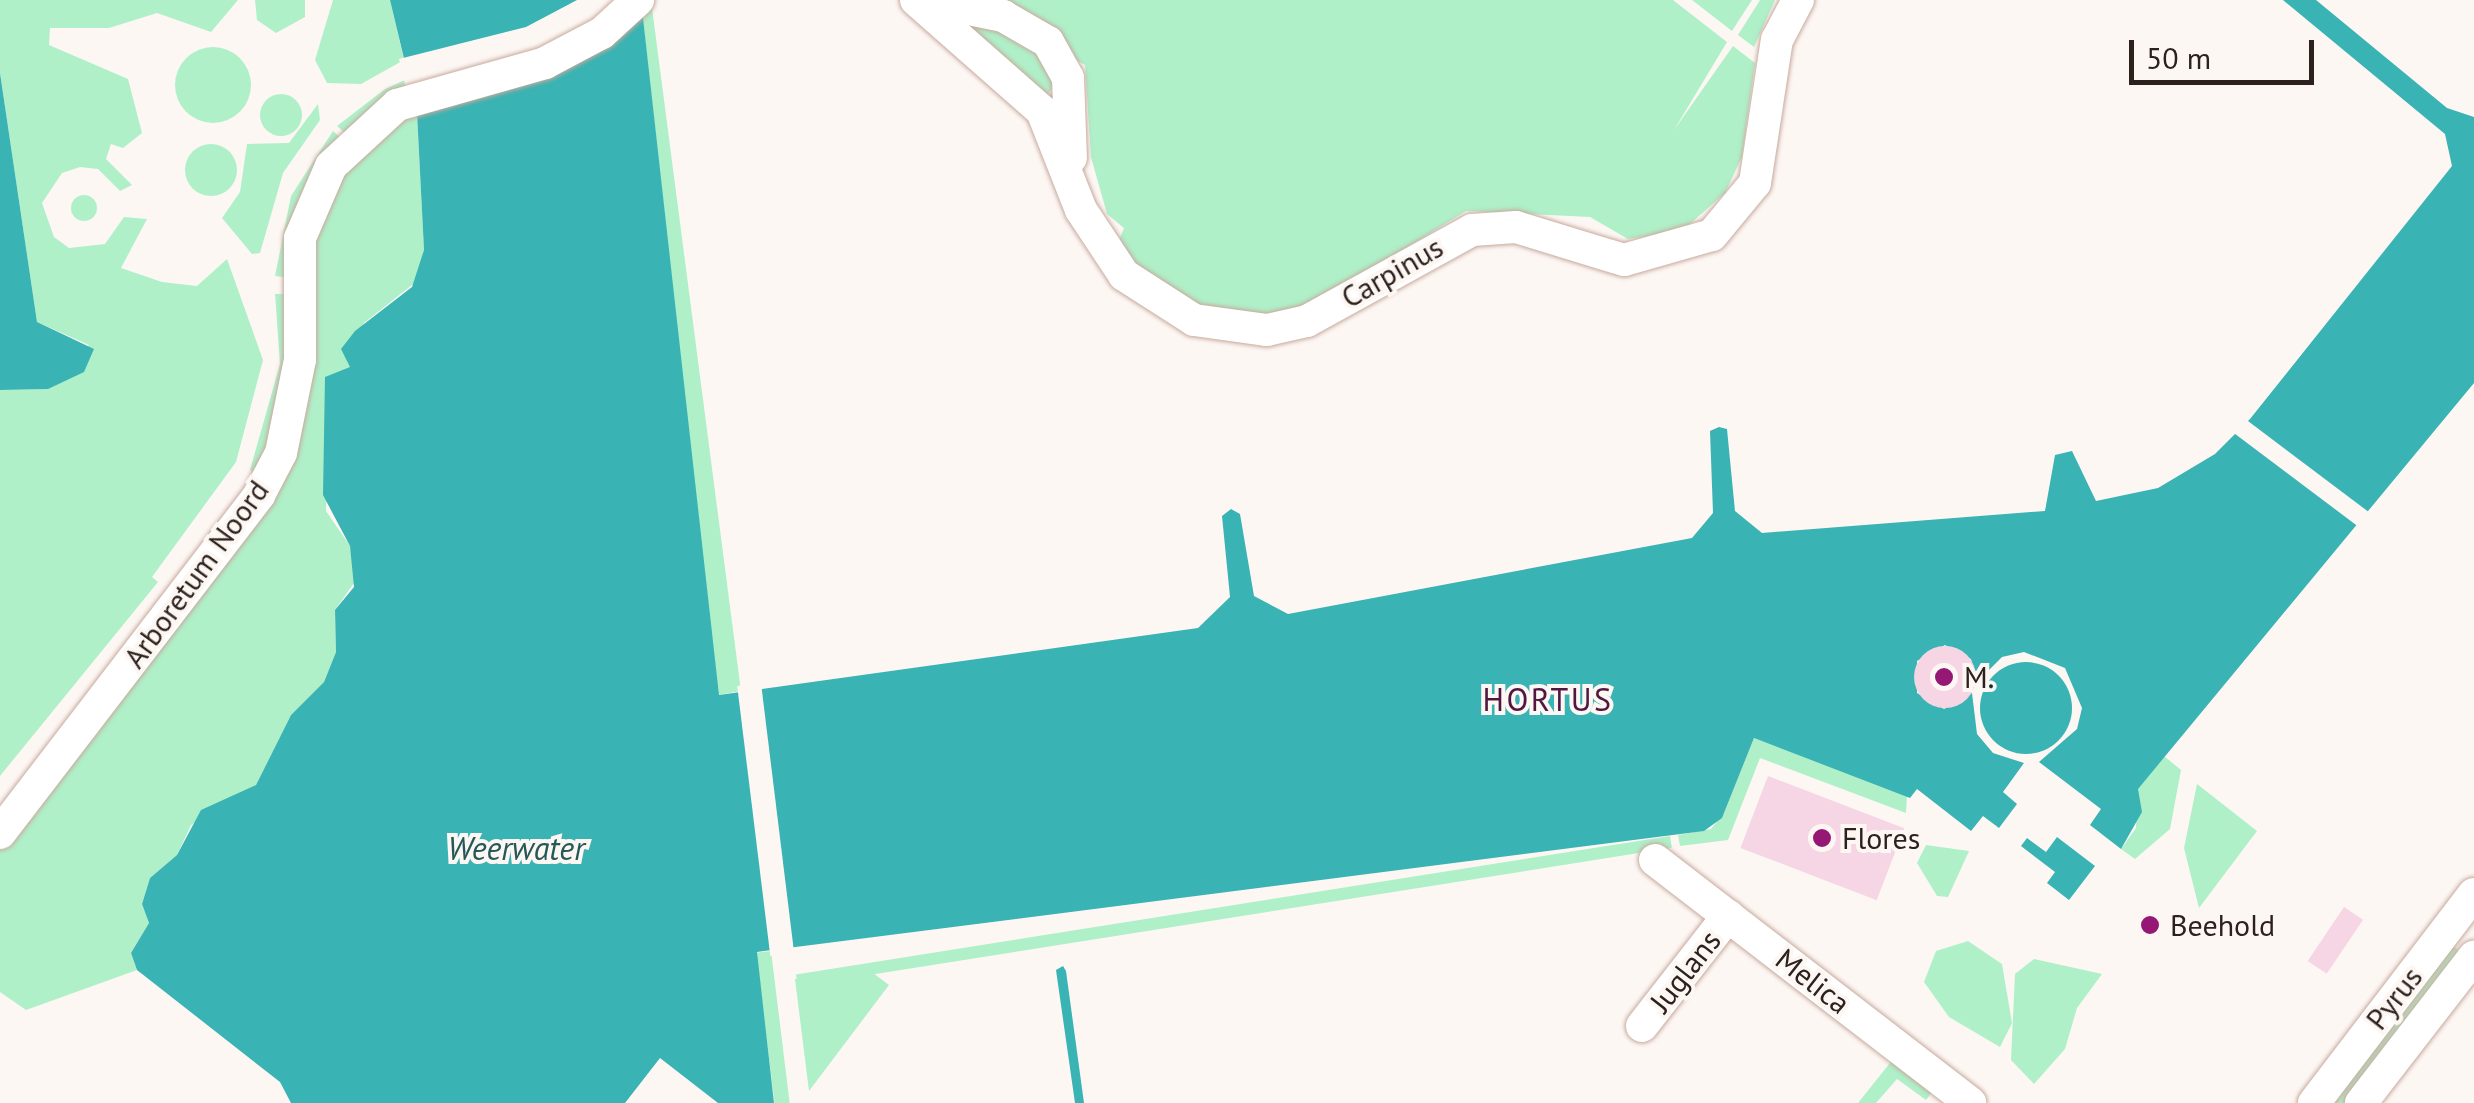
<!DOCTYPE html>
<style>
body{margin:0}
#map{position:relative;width:2474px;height:1103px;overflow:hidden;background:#fdf7f4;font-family:"PT Sans",sans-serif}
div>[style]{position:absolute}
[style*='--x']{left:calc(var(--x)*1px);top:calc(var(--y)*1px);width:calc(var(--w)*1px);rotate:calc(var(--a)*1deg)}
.green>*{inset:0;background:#aff0c9;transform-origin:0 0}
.round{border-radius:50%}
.water>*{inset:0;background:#39b3b3}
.pier>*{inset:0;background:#fdf7f4;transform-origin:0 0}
.building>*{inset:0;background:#f6d6e4;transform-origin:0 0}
.roads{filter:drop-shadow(0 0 2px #c7aa9d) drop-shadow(0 0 2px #c7aa9d)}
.minor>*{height:32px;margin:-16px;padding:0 16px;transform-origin:16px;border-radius:16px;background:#fff}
.dots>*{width:28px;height:28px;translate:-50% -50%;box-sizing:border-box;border:5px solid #fdf7f4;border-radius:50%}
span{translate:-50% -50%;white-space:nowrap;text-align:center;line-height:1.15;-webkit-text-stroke:8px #fdf7f4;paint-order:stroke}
.street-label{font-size:30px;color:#2c211c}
.poi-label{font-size:30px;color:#2c211c}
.left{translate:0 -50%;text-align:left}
.neighbourhood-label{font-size:32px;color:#511740;letter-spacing:2.5px}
.water-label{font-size:32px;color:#265858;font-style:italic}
.scale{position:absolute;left:2129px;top:40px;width:185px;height:45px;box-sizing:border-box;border:5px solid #2c211c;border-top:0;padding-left:12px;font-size:30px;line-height:35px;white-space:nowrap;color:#2c211c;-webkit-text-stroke:8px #fdf7f4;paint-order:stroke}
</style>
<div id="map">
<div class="green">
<div style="clip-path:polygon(0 0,238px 0,211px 32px,157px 13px,109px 28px,50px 28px,49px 45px,128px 79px,142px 133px,123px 148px,111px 144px,106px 159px,132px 185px,120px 191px,98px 169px,80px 167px,62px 173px,42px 203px,54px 237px,69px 248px,105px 244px,124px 217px,147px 219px,121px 268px,162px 282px,197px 286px,227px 259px,263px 360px,236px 462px,152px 577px,158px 582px,0 776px,0 390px,48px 389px,89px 345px,37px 322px,0 73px)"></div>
<div style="clip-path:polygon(255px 0,305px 0,305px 17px,276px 33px,257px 20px)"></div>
<div style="clip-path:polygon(333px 0,390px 0,404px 60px,361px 84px,327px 83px,315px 60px)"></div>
<div style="clip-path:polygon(651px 0,741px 691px,718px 695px,642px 11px)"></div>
<div style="clip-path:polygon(969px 0,1673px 0,1727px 42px,1674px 130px,1733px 46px,1755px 63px,1742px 157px,1725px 193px,1683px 230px,1628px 239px,1590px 217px,1466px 211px,1299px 314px,1231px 318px,1146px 282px,1118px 243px,1124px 228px,1107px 214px,1091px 157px,1085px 65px)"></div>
<div style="clip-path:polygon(1692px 0,1752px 0,1732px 31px)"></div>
<div style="clip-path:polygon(1760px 0,1775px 0,1754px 47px,1738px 35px)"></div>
<div style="clip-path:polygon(933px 9px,1017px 30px,1059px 80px,1043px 100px)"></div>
<div class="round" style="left:175px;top:47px;width:76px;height:76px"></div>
<div style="clip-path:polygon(427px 70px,346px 134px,337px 126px,385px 89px)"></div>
<div class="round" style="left:260px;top:94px;width:42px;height:42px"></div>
<div style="clip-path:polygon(318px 104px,320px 120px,283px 173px,260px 253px,252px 254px,222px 218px,240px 192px,247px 144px,289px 143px)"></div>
<div style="clip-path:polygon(417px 113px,424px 250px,417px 281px,364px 323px,328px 447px,326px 511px,350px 546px,356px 580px,335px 610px,336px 652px,324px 682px,291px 715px,256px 785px,191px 825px,177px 855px,150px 878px,142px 904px,149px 923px,131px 953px,137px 970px,26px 1010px,0 992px,0 850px,254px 518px,310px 231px,362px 144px)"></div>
<div style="clip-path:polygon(333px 131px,342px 139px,285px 277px,275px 276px,291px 196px)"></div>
<div class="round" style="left:185px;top:144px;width:52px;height:52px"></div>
<div class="round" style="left:71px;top:195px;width:26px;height:26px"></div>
<div style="clip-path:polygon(275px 294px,285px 294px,290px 356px,260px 477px,250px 470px,280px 364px)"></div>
<div style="clip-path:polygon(1754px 738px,1907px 795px,1906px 813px,1760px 758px,1728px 840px,1680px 846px,1678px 835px,1711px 829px,1724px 813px)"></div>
<div style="clip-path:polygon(2164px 756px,2181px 770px,2170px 829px,2135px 859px,2121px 849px,2136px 828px,2137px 789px)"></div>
<div style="clip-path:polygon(2197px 784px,2257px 831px,2199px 908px,2184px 848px)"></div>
<div style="left:1670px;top:836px;width:12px;height:885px;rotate:81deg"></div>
<div style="clip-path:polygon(1926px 845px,1969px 851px,1948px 897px,1937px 896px,1917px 863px)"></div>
<div style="clip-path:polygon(1968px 941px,2002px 964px,2012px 1023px,2000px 1047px,1949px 1017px,1924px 982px,1936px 951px)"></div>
<div style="left:2453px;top:946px;width:10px;height:198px;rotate:37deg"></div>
<div style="left:771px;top:951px;width:153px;height:15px;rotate:83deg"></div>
<div style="clip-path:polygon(2034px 959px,2102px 974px,2077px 1008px,2065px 1049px,2034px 1084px,2011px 1060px,2015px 974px)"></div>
<div style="clip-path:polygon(869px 970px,889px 985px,809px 1091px,795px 979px)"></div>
<div style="clip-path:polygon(1894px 1058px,1935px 1088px,1926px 1100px,1897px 1079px,1876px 1103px,1858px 1103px)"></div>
</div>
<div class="water">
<div style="clip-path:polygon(390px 0,641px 0,719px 695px,1198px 628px,1230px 597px,1222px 516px,1231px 509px,1240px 514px,1254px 596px,1288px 614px,1692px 538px,1713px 513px,1710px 431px,1719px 427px,1727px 429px,1735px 511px,1762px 533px,2045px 511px,2055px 455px,2072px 451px,2096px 501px,2158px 488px,2215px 454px,2250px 419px,2452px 166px,2445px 134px,2283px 0,2316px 0,2447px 108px,2474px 117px,2474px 383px,2138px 789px,2142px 812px,2121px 849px,2090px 825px,2101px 809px,2039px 762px,2077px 729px,2082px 708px,2065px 668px,2024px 652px,2002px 657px,1976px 683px,1971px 659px,1945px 645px,1917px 661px,1917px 693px,1944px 709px,1972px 693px,1977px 734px,1993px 753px,2024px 763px,2003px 792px,2017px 804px,1999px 828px,1983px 816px,1971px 831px,1917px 789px,1910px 798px,1754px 738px,1722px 818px,1704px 831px,757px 952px,774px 1103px,718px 1103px,660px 1058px,625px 1103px,291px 1103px,280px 1082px,137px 970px,131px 953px,149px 923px,142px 904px,150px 878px,177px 855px,201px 810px,256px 785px,291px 715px,324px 682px,336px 652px,335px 610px,354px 587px,350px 546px,323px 495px,325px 377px,350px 367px,341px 349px,355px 331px,412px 287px,424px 250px,417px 113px)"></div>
<div style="clip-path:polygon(0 73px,37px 322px,94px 349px,84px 372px,48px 389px,0 390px)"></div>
<div class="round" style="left:1980px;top:662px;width:92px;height:92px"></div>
<div style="clip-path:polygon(2057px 837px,2095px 866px,2069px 900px,2047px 883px,2055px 872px,2021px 846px,2027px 838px,2046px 852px)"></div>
<div style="clip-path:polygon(1063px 966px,1066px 971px,1084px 1103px,1075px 1103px,1056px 970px)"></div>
</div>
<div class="pier">
<div style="clip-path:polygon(577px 0,646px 0,411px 110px,399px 59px,526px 27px)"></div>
<div style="left:2244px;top:418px;width:161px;height:18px;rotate:37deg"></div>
<div style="left:761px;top:683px;width:272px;height:24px;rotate:83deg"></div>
</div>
<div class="building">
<div class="round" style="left:1914px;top:646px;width:62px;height:62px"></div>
<div style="left:1768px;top:776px;width:146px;height:77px;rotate:21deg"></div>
<div style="left:2344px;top:907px;width:23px;height:65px;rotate:34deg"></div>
</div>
<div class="roads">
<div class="minor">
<div style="--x:916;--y:0;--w:168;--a:41.4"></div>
<div style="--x:1042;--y:111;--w:106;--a:68.5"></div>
<div style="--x:1081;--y:210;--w:78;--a:56.5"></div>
<div style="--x:1124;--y:275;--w:83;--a:32.7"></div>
<div style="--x:1194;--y:320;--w:74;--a:7.8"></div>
<div style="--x:1267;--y:330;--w:41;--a:-12.7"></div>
<div style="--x:1307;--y:321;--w:188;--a:-28.9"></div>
<div style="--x:1472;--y:230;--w:44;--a:-3.9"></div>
<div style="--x:1516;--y:227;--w:113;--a:17"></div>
<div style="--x:1624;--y:260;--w:91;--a:-15.9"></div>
<div style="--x:1712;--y:235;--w:67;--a:-50.4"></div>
<div style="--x:1755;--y:183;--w:145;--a:-81.3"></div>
<div style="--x:1777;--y:40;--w:45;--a:-62.3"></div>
<div style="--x:924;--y:0;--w:81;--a:11.4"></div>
<div style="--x:1003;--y:16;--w:52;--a:30"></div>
<div style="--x:1048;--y:42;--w:41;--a:60.9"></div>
<div style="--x:1068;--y:78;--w:80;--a:87.9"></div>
<div style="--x:0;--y:833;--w:426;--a:-52.5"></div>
<div style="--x:259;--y:495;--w:47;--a:-62.4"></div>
<div style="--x:281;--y:453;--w:95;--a:-78.5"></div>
<div style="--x:300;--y:360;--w:122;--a:-90"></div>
<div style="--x:300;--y:238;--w:78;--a:-66.7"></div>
<div style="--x:331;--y:166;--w:90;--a:-42.7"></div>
<div style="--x:397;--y:105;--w:154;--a:-15.8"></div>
<div style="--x:545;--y:63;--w:64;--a:-27.8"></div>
<div style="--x:602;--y:33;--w:49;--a:-42.5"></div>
<div style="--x:1655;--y:860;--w:398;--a:37.6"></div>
<div style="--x:1642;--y:1026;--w:140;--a:-52"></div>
<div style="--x:2314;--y:1103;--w:263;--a:-52.6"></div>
<div style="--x:2361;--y:1103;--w:185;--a:-52.3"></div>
</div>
</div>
<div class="dots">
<div style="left:1944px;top:677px;background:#951974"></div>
<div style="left:1822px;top:838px;background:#951974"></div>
<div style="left:2150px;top:925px;background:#951974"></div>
</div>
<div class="street-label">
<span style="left:1392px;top:272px;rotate:-30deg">Carpinus</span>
<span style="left:196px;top:574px;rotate:-54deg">Arboretum Noord</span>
<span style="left:1685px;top:971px;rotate:-52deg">Juglans</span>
<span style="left:1813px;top:981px;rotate:38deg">Melica</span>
<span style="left:2394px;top:998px;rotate:-52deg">Pyrus</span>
</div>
<div class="poi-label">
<span class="left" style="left:1964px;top:677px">M.</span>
<span class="left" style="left:1842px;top:838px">Flores</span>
<span class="left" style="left:2170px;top:925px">Beehold</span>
</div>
<div class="neighbourhood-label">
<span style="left:1548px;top:699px">HORTUS</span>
</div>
<div class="water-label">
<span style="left:516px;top:848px">Weerwater</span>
</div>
<div class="scale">50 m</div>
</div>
